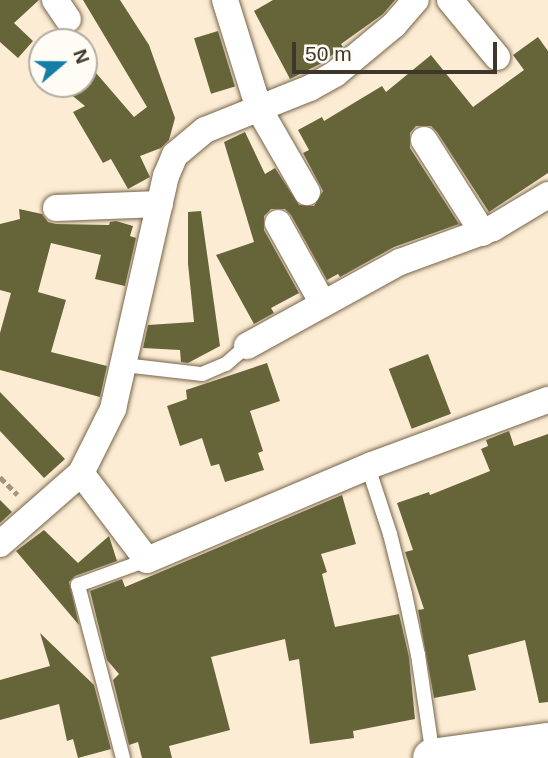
<!DOCTYPE html>
<style>
body{margin:0}
#map{position:relative;width:548px;height:758px;overflow:hidden;background:#fcecd3;font-family:Helvetica,sans-serif}
div>[style]{position:absolute}
[style*='--x']{left:calc(var(--x)*1px);top:calc(var(--y)*1px);width:calc(var(--w)*1px);rotate:calc(var(--a)*1deg)}
.building>*{inset:0;background:#656539;transform-origin:0 0}
.path>*{height:4.5px;margin-top:-2.25px;transform-origin:0;background:repeating-linear-gradient(90deg,#a19582 0 7px,transparent 0 10.5px)}
.roads{filter:drop-shadow(0 0 2px #756449) drop-shadow(0 0 2px #756449)}
.lane>*{height:14px;margin:-7px;padding:0 7px;transform-origin:7px;border-radius:7px;background:#fff}
.street>*{height:26px;margin:-13px;padding:0 13px;transform-origin:13px;border-radius:13px;background:#fff}
.highway>*{height:38px;margin:-19px;padding:0 19px;transform-origin:19px;border-radius:19px;background:#fff}
span{translate:-50% -50%;white-space:nowrap;text-align:center;line-height:1.15;-webkit-text-stroke:7px #fffbf5;paint-order:stroke}
.north{position:absolute;left:28px;top:28px;width:70px;height:70px;box-sizing:border-box;background:#fffbf5;border:2px solid #b2ada4;border-radius:50%;rotate:70deg;font-size:19px;font-weight:700;line-height:28px;text-align:center;color:#3f372b}
.north::after{content:'';display:block;margin:auto;width:24px;height:32px;background:#167da7;clip-path:polygon(50% 0,100% 100%,50% 72%,0 100%)}
.scale{position:absolute;left:292px;top:42px;width:205px;height:32px;box-sizing:border-box;border:4px solid #3f372b;border-top:0;padding-left:9px;font-size:21px;line-height:24px;white-space:nowrap;color:#3f372b;-webkit-text-stroke:5px #fffbf5;paint-order:stroke}
</style>
<div id="map">
<div class="building">
<div style="clip-path:polygon(0 0,39px 0,14px 23px,33px 41px,18px 58px,0 42px)"></div>
<div style="clip-path:polygon(83px 0,120px 0,149px 45px,175px 118px,169px 140px,161px 148px,140px 156px,150px 177px,128px 189px,111px 159px,103px 163px,73px 112px,85px 106px,58px 84px,84px 84px,84px 59px,134px 117px,147px 107px)"></div>
<div style="clip-path:polygon(273px 0,395px 0,383px 14px,341px 44px,343px 47px,320px 64px,290px 79px,254px 11px)"></div>
<div style="left:218px;top:31px;width:58px;height:25px;rotate:73deg"></div>
<div style="clip-path:polygon(538px 37px,548px 51px,548px 173px,489px 212px,437px 132px,431px 126px,416px 126px,410px 133px,410px 148px,459px 224px,394px 247px,340px 277px,338px 274px,327px 280px,291px 215px,285px 209px,271px 209px,264px 216px,264px 230px,299px 293px,271px 308px,274px 313px,254px 324px,216px 255px,254px 242px,224px 142px,245px 132px,265px 174px,275px 168px,299px 205px,314px 206px,323px 191px,303px 153px,309px 150px,298px 130px,322px 117px,324px 121px,382px 86px,386px 92px,431px 55px,473px 107px,524px 70px,513px 55px)"></div>
<div style="clip-path:polygon(19px 209px,42px 214px,48px 222px,56px 224px,109px 225px,110px 222px,116px 221px,133px 226px,130px 236px,136px 238px,125px 286px,95px 279px,101px 255px,51px 243px,38px 292px,66px 300px,51px 352px,107px 366px,100px 397px,0 370px,0 333px,11px 293px,0 290px,0 224px,20px 219px)"></div>
<div style="clip-path:polygon(201px 211px,220px 346px,188px 363px,181px 362px,180px 350px,143px 348px,148px 325px,194px 322px,188px 264px,188px 212px)"></div>
<div style="left:428px;top:354px;width:64px;height:42px;rotate:69deg"></div>
<div style="clip-path:polygon(267px 363px,280px 401px,250px 411px,263px 451px,258px 453px,264px 470px,225px 482px,219px 464px,211px 466px,202px 438px,180px 446px,167px 406px,187px 399px,186px 390px)"></div>
<div style="clip-path:polygon(0 392px,65px 459px,44px 478px,0 431px)"></div>
<div style="clip-path:polygon(509px 431px,514px 446px,548px 434px,548px 702px,539px 703px,525px 640px,468px 655px,476px 690px,434px 698px,418px 610px,424px 609px,405px 552px,413px 550px,397px 503px,429px 492px,430px 495px,490px 471px,481px 449px,488px 446px,486px 440px)"></div>
<div style="clip-path:polygon(342px 495px,356px 544px,321px 554px,327px 572px,322px 574px,335px 627px,399px 614px,409px 657px,415px 719px,353px 731px,354px 738px,310px 744px,299px 659px,289px 661px,285px 639px,211px 657px,230px 730px,169px 746px,172px 758px,142px 758px,138px 742px,129px 745px,113px 680px,119px 674px,107px 660px,90px 591px,122px 579px,125px 587px)"></div>
<div style="clip-path:polygon(0 500px,12px 512px,0 523px)"></div>
<div style="clip-path:polygon(44px 530px,78px 563px,109px 536px,117px 561px,75px 576px,69px 582px,79px 625px,16px 551px)"></div>
<div style="clip-path:polygon(40px 633px,94px 685px,111px 749px,78px 758px,73px 739px,67px 741px,59px 704px,0 720px,0 680px,50px 666px)"></div>
</div>
<div class="path">
<div style="--x:0;--y:477;--w:25;--a:45"></div>
</div>
<div class="roads">
<div class="lane">
<div style="--x:124;--y:365;--w:79;--a:6.6"></div>
<div style="--x:202;--y:374;--w:26;--a:-23"></div>
<div style="--x:226;--y:364;--w:28;--a:-41"></div>
<div style="--x:368;--y:467;--w:71;--a:71.8"></div>
<div style="--x:390;--y:534;--w:62;--a:76"></div>
<div style="--x:405;--y:594;--w:62;--a:78"></div>
<div style="--x:418;--y:655;--w:102;--a:81.6"></div>
<div style="--x:123;--y:758;--w:179;--a:-104.6"></div>
<div style="--x:78;--y:585;--w:73;--a:-19.9"></div>
</div>
<div class="street">
<div style="--x:55;--y:0;--w:23;--a:56"></div>
<div style="--x:225;--y:0;--w:114;--a:72.7"></div>
<div style="--x:259;--y:109;--w:96;--a:60"></div>
<div style="--x:450;--y:0;--w:74;--a:50.5"></div>
<div style="--x:424;--y:140;--w:110;--a:57.6"></div>
<div style="--x:56;--y:208;--w:104;--a:-2.2"></div>
<div style="--x:278;--y:223;--w:93;--a:60.9"></div>
<div style="--x:247;--y:346;--w:175;--a:-28.8"></div>
<div style="--x:400;--y:262;--w:99;--a:-20.1"></div>
<div style="--x:493;--y:228;--w:64;--a:-31"></div>
<div style="--x:81;--y:473;--w:109;--a:52.8"></div>
<div style="--x:147;--y:560;--w:244;--a:-22.9"></div>
<div style="--x:372;--y:465;--w:188;--a:-20.3"></div>
<div style="--x:0;--y:544;--w:108;--a:-41.2"></div>
<div style="--x:81;--y:473;--w:72;--a:-63.4"></div>
<div style="--x:113;--y:409;--w:239;--a:-77.2"></div>
<div style="--x:166;--y:176;--w:23;--a:-67"></div>
<div style="--x:175;--y:155;--w:39;--a:-40"></div>
<div style="--x:205;--y:130;--w:113;--a:-21.8"></div>
<div style="--x:310;--y:88;--w:29;--a:-29"></div>
<div style="--x:335;--y:74;--w:77;--a:-39.7"></div>
<div style="--x:394;--y:25;--w:33;--a:-49"></div>
</div>
<div class="highway">
<div style="--x:432;--y:758;--w:117;--a:-7.9"></div>
</div>
</div>
<div class="north">N</div>
<div class="scale">50 m</div>
</div>
